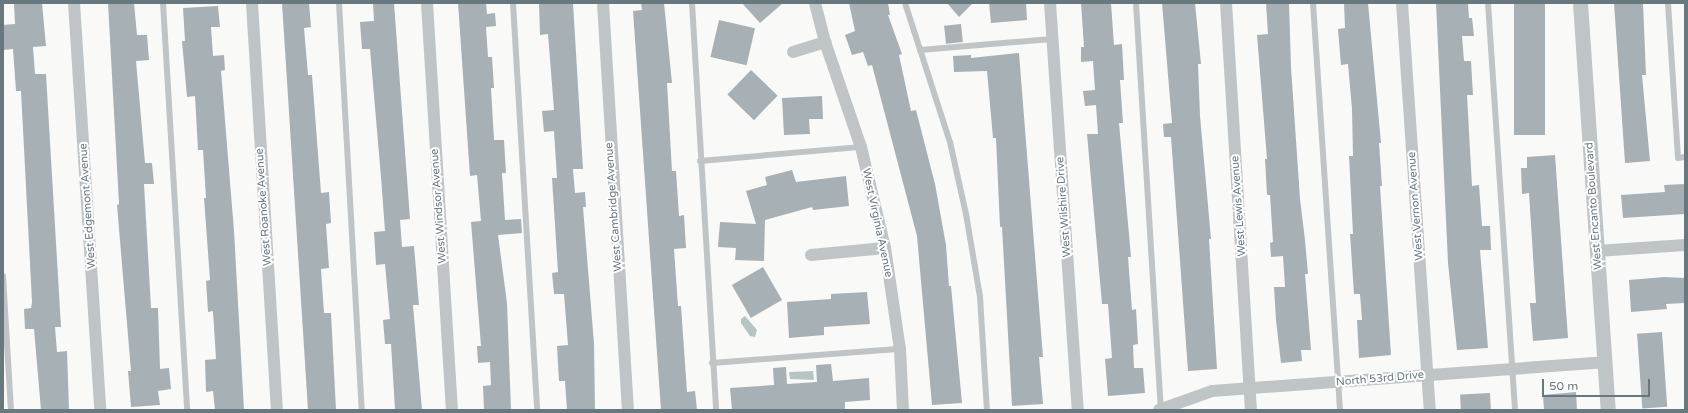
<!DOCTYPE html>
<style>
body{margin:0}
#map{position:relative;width:1688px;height:413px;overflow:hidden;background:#f9f9f8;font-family:"Varela Round",sans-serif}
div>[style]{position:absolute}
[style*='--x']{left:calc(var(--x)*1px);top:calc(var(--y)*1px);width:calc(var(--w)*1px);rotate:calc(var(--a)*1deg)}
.water>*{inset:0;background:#b7c4c6}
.building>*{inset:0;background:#a7b0b4;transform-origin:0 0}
.service>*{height:6px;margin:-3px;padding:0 3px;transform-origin:3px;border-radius:3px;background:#bfc5c7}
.minor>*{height:12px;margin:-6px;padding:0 6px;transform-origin:6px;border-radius:6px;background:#bfc5c7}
.tertiary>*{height:15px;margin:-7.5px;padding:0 7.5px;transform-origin:7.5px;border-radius:7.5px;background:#bfc5c7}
span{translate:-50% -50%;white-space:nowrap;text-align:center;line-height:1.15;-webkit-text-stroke:4px #fff;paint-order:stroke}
.street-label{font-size:11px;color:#67797f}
.frame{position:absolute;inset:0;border:4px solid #67797f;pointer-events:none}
.scale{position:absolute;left:1542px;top:379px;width:108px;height:18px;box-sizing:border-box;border:2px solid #67797f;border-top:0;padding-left:5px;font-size:12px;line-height:14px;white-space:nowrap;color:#67797f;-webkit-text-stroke:3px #fff;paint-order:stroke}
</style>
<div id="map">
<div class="water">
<div style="clip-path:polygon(745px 316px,757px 330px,755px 337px,750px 336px,741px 323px,741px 319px)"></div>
<div style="clip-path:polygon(813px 371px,814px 380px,790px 379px,789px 372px)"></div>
</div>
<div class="building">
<div style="clip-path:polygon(14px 3px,42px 3px,46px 46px,33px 47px,35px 74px,46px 74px,61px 327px,55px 327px,57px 352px,67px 351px,69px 409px,41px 410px,34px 329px,25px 329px,24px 309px,31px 308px,32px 302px,21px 91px,16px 91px,13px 49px,3px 50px,3px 25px,15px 24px)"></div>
<div style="clip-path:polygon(108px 3px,134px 3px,137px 35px,147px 35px,149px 60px,136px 61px,145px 163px,152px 163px,154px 184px,144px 184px,151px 308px,158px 308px,160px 369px,169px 368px,171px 389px,158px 391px,160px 405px,131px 407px,128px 371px,131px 371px,117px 205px,119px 204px)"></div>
<div style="clip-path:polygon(282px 3px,309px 3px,311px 27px,304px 28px,308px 75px,312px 75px,321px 193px,329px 192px,331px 223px,326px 224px,329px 268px,321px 269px,324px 313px,331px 313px,336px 410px,308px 410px)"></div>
<div style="clip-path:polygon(373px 3px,394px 3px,410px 219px,400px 220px,402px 247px,414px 246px,419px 305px,413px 305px,422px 410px,395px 410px,391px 344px,385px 344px,383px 320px,390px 319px,385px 264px,376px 265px,374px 232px,385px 231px,381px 177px,370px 49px,362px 49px,360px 22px,374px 21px)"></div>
<div style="clip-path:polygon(458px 3px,486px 3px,487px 14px,495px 13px,496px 26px,486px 27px,488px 57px,492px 57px,494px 88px,491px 88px,494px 140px,504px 140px,506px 173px,502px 173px,505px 220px,521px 219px,522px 233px,498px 235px,507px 303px,511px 410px,484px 410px,483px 386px,491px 385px,490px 362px,478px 363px,477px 346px,481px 346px,471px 222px,481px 221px,477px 175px,470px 176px)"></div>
<div style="clip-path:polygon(539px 3px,573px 3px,583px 169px,573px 169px,575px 193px,585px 192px,586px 207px,583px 207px,594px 344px,595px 410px,567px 410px,565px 381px,559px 381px,557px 346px,568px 345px,564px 294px,554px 294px,552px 273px,558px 272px,552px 178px,557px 178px,554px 131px,544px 132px,542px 111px,554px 110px,548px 34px,540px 35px)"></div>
<div style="clip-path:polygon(641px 3px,664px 3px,672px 83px,667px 83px,672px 171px,676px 171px,679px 216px,684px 215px,686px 248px,674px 249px,678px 306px,681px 306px,687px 392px,695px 391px,697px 410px,661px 410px,633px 11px,642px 10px)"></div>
<div style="clip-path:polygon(742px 3px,783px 3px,760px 23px)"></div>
<div style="clip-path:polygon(849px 3px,888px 3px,890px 15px,888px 15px,902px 54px,899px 55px,911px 111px,916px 110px,935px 184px,946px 245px,949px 286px,951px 286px,962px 403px,932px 405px,917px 236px,872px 65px,868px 66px,863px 52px,852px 55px,845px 35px,855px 31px)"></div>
<div style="clip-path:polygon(947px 3px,973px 3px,959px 17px)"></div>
<div style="clip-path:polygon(989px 3px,1026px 3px,1027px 20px,991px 23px)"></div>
<div style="clip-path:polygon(1081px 3px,1111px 3px,1114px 45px,1122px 44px,1124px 80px,1120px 80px,1123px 123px,1119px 123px,1131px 257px,1128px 257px,1132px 310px,1136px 309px,1138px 344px,1133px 345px,1134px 368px,1143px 368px,1145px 393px,1108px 396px,1105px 359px,1112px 358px,1108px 304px,1102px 304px,1087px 134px,1098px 134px,1096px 105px,1085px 106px,1083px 91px,1095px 90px,1093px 61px,1081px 62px,1081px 47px,1084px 47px)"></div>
<div style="clip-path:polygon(1162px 3px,1195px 3px,1201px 64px,1198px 64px,1200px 116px,1211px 239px,1209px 239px,1217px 369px,1188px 371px,1171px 137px,1164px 137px,1163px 124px,1172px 123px)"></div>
<div style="clip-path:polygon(1266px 3px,1289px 3px,1291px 67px,1300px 199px,1305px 240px,1308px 274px,1305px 274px,1311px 350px,1301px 350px,1302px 361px,1281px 363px,1276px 320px,1274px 287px,1285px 287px,1283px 256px,1271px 257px,1270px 243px,1273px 242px,1270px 195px,1267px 195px,1265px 159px,1267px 159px,1257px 35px,1268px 34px)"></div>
<div style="clip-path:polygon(1344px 3px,1368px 3px,1381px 143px,1379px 143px,1382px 186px,1380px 186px,1391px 355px,1359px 358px,1357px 320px,1362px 320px,1360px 294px,1354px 294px,1350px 234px,1353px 234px,1349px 156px,1353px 156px,1352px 109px,1348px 64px,1341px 65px,1338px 29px,1345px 28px)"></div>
<div style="clip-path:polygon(1436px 3px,1468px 3px,1469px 18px,1472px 18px,1474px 36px,1462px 36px,1464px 61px,1471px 61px,1473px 95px,1467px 95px,1472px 186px,1479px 185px,1482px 226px,1490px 226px,1491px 250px,1480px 250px,1488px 348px,1457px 350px,1448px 263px)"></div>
<div style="left:1514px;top:3px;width:31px;height:132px"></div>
<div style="clip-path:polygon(1614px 3px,1643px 3px,1646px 75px,1642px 75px,1650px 161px,1625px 163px)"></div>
<div style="clip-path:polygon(218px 6px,220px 27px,211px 27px,213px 56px,224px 55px,225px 70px,221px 71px,234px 231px,244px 410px,215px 410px,213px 391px,206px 392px,205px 360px,216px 359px,213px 311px,208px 312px,206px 281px,210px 280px,204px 198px,206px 198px,203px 150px,198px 150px,195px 96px,187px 97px,182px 41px,185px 41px,183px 8px)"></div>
<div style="left:719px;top:20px;width:37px;height:38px;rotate:13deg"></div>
<div style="left:961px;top:24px;width:18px;height:17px;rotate:84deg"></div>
<div style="clip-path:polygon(1019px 53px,1043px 357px,1039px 357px,1043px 404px,1012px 406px,1002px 227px,1000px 227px,996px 138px,993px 138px,987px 71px,954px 72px,953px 56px,971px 55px,971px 58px)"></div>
<div style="left:751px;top:70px;width:37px;height:34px;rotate:44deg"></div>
<div style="clip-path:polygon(822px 96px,823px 119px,809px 119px,810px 134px,784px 135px,782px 98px)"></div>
<div style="clip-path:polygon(1555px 155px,1568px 338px,1533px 341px,1530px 303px,1536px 303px,1529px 193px,1522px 194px,1521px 168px,1527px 168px,1527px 157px)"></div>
<div style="clip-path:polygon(792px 170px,796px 182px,846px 176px,849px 206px,813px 210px,812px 207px,765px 220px,764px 261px,735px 260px,736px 248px,718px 247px,720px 222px,756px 224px,746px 191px,767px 185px,765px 177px)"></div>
<div style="clip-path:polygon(1685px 184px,1685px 214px,1623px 218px,1621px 195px,1665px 192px,1664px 185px)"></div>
<div style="left:763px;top:267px;width:38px;height:36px;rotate:60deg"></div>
<div style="clip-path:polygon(1664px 277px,1685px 278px,1685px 303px,1666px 304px,1667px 309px,1631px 312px,1629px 280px)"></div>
<div style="clip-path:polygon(867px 292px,870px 324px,824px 327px,824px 335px,789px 338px,787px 302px,831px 299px,831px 294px)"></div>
<div style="left:1662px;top:332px;width:75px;height:25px;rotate:86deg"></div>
<div style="clip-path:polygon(831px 364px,833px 381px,869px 378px,870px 400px,845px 402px,845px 410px,732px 410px,730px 388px,774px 385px,773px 368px,786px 367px,787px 384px,817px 382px,816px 365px)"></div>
<div style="clip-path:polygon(1576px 392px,1577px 410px,1544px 410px,1543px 395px)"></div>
<div style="left:1490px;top:393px;width:17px;height:30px;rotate:87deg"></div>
</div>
<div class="service">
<div style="--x:163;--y:3;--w:408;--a:86.6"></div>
<div style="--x:339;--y:3;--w:408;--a:86.8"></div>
<div style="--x:513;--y:3;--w:408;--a:86.6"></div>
<div style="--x:692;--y:3;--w:408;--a:86.6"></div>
<div style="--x:905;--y:3;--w:146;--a:72.1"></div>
<div style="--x:950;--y:142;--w:74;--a:77.5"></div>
<div style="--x:966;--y:214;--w:84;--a:80.4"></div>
<div style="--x:980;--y:297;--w:113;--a:86.5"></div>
<div style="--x:1136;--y:3;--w:408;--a:86.5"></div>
<div style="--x:1313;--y:3;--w:408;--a:86.2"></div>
<div style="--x:1488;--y:3;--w:408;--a:86.2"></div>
<div style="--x:1668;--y:3;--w:155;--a:86.3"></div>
<div style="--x:1678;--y:158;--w:7;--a:-8"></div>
<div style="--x:920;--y:50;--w:132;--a:-4.8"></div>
<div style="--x:700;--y:161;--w:162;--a:-5"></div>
<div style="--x:3;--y:276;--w:134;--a:86.6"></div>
<div style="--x:712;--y:363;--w:189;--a:-4.3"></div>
</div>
<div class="minor">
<div style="--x:74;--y:3;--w:408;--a:86.3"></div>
<div style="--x:252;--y:3;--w:408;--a:86.5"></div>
<div style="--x:427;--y:3;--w:408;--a:86.5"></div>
<div style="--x:603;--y:3;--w:408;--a:86.5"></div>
<div style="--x:815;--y:3;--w:40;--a:75.6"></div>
<div style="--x:825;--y:42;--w:111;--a:71.1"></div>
<div style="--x:861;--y:147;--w:104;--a:76.6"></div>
<div style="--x:885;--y:248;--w:102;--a:81.6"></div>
<div style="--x:900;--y:349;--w:61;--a:87.2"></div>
<div style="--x:1050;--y:3;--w:408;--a:86.1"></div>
<div style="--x:1226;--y:3;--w:408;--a:86.5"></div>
<div style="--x:1402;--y:3;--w:408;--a:86.1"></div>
<div style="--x:793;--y:52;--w:34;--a:-17"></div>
<div style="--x:1597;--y:251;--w:88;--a:-3.9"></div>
<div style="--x:811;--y:255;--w:74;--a:-5.4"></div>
<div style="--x:1159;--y:410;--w:56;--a:-19.7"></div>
<div style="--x:1212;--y:391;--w:393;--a:-4.2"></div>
</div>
<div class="tertiary">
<div style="--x:1580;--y:3;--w:408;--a:86.1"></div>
</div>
<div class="street-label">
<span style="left:88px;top:206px;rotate:-94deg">West Edgemont Avenue</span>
<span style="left:439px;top:206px;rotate:-94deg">West Windsor Avenue</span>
<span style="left:1239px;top:206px;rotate:-94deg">West Lewis Avenue</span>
<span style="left:1416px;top:206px;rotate:-94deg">West Vernon Avenue</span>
<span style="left:1594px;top:206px;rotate:-94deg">West Encanto Boulevard</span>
<span style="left:264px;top:207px;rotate:-94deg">West Roanoke Avenue</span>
<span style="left:614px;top:207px;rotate:-94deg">West Cambridge Avenue</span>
<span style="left:1064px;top:207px;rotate:-94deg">West Wilshire Drive</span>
<span style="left:877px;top:223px;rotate:78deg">West Virginia Avenue</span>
<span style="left:1380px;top:379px;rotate:-5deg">North 53rd Drive</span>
</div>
<div class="frame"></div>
<div class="scale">50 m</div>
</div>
